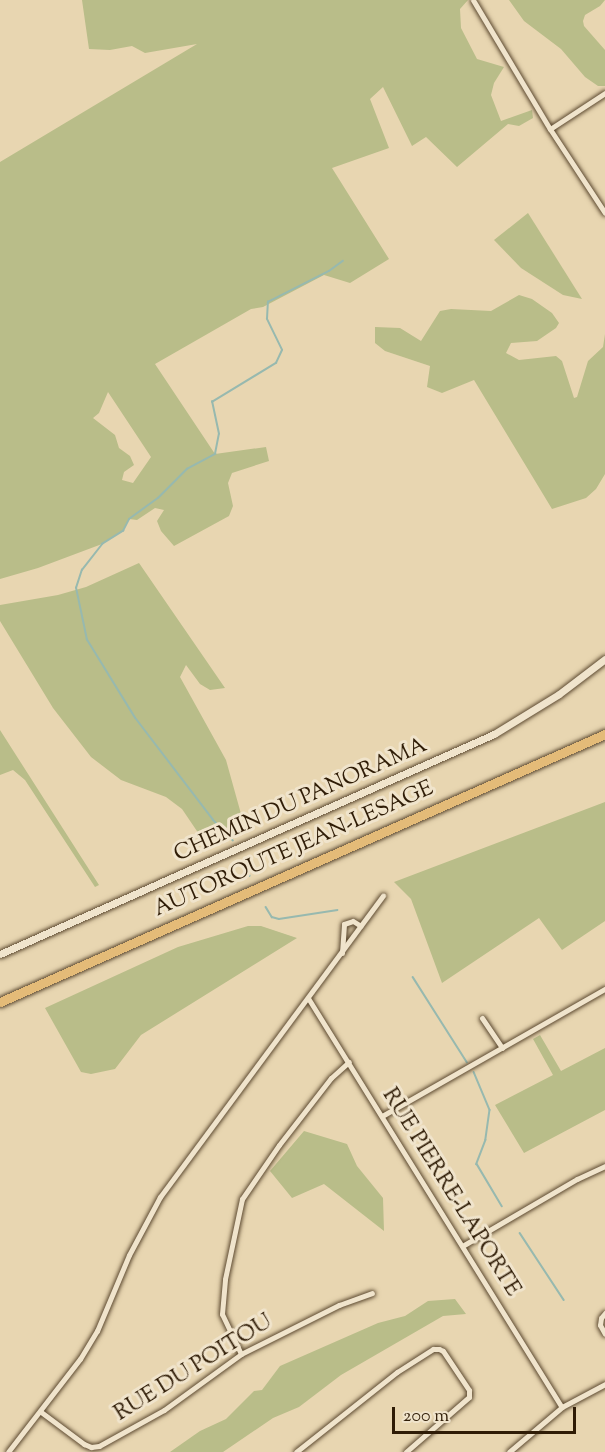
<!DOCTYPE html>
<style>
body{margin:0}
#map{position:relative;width:605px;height:1452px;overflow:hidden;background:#e8d6b1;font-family:"Sorts Mill Goudy",serif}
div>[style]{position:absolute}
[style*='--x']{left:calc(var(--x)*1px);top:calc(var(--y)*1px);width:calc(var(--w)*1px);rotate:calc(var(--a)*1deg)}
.green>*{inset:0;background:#b9bd89}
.stream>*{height:1.5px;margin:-0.75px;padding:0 0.75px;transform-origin:0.75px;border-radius:0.75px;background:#97b9af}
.roads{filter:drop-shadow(0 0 2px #5d4a31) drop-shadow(0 0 2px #5d4a31)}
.street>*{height:5px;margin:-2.5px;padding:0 2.5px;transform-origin:2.5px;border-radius:2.5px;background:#f0e4cc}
.secondary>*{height:7px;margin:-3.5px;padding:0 3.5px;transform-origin:3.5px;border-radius:3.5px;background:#f0e4cc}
.highway>*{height:9px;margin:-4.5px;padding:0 4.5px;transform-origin:4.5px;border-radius:4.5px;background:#e4bb78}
span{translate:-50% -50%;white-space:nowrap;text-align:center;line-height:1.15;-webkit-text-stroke:6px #f0e4cc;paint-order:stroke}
.street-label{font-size:22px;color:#2f1c06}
.scale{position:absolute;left:392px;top:1407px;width:184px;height:27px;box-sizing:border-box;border:3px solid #2f1c06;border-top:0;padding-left:8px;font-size:18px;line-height:21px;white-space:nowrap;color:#2f1c06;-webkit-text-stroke:4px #f0e4cc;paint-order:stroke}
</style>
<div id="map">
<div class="green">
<div style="clip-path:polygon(evenodd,82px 0,468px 0,460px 9px,461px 28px,477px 59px,504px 67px,494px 83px,491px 95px,501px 121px,532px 110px,533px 118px,519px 126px,508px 124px,457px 167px,426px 137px,412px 146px,383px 87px,370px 99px,389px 148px,332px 168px,389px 259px,350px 283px,324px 275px,263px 307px,251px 309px,155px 364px,215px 454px,266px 447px,269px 461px,232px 473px,228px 483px,233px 506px,229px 516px,174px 546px,161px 531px,157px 521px,164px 510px,155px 508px,137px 520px,129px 519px,123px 531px,102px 544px,38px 568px,0 579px,0 162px,197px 44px,145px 53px,132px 46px,110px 50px,89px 49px,82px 0,108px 392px,151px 457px,133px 483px,122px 480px,124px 472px,134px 465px,130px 456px,119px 448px,115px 435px,93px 418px,99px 413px,108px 392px)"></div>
<div style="clip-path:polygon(509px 0,605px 0,600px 6px,585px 15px,583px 21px,584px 26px,605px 50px,605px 86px,598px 86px,585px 77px,561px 49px,524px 21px)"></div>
<div style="clip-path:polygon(528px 213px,582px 299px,563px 295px,521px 268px,494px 240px)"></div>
<div style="clip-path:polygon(519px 295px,532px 299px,552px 313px,559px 323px,556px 328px,537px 341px,511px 343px,506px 353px,519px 360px,556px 356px,562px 361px,574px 398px,577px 397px,588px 361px,603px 347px,605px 334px,605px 474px,596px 489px,586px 498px,552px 509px,474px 380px,442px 393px,427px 387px,430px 366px,385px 351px,375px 343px,375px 327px,400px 328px,421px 341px,440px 311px,451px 309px,491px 311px)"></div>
<div style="clip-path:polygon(139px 563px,225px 688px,210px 690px,200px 684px,186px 665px,180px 677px,226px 760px,243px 821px,203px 840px,182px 809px,166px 797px,121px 780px,91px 757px,53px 708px,0 621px,0 605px,58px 595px,86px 587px)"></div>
<div style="clip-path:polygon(0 730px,99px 885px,95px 887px,25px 780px,13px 770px,0 775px)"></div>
<div style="clip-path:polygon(605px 802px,605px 921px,562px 950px,539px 918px,442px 983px,411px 899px,394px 882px)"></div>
<div style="clip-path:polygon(248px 926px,261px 926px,297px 938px,141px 1035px,115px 1069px,91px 1074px,81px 1072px,45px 1008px,178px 947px)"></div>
<div style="clip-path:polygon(540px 1035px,561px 1071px,605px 1048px,605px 1110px,524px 1153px,495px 1105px,553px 1075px,533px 1039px)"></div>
<div style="clip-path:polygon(304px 1131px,347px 1144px,357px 1166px,383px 1198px,384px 1231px,324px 1184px,292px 1198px,270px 1171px)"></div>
<div style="clip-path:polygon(455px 1299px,466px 1314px,443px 1316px,341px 1375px,299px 1407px,273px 1418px,223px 1452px,170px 1452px,200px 1431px,226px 1419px,254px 1391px,262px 1390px,280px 1366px,378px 1323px,405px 1316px,428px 1301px)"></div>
</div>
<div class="stream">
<div style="--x:233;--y:841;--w:29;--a:-134"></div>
<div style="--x:213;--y:820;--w:128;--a:-127.4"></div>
<div style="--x:135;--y:718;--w:92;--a:-121.6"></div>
<div style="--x:87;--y:640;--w:53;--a:-101.9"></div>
<div style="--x:76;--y:588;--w:19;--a:-72"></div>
<div style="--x:82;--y:570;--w:33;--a:-52"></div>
<div style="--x:102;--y:544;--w:25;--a:-32"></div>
<div style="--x:123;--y:531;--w:13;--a:-63"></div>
<div style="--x:129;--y:519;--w:36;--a:-36"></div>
<div style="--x:158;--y:498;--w:41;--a:-45"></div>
<div style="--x:187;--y:469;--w:32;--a:-28"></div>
<div style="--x:215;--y:454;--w:20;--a:-79"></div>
<div style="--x:219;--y:434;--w:33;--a:-102"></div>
<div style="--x:212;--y:402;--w:75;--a:-31.4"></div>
<div style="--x:276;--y:363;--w:14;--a:-65"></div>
<div style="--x:282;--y:350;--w:34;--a:-116"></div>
<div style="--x:267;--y:319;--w:17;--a:-87"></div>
<div style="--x:268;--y:302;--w:68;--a:-26.9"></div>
<div style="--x:329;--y:271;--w:17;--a:-36"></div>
<div style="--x:244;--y:863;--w:14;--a:65"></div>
<div style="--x:266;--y:907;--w:12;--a:59"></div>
<div style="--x:272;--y:917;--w:7;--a:16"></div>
<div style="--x:279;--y:919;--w:59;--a:-8.8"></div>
<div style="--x:413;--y:977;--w:101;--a:57.6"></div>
<div style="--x:474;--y:1072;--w:41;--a:67.2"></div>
<div style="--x:490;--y:1110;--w:30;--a:98"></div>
<div style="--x:486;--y:1140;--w:26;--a:111"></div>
<div style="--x:477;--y:1164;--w:49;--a:59.2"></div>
<div style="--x:520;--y:1233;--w:80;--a:56.7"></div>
</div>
<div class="roads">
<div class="street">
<div style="--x:473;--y:0;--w:150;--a:59.2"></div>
<div style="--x:550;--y:129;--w:100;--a:56.8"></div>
<div style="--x:550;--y:129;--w:66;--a:-33.2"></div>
<div style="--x:342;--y:953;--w:29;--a:-86"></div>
<div style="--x:344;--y:924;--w:9;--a:-18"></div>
<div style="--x:353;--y:921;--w:9;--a:32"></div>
<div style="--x:308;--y:998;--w:481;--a:58.2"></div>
<div style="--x:482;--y:1018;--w:36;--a:56"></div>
<div style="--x:382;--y:1116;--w:257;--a:-29.7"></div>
<div style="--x:464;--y:1245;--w:131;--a:-30.3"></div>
<div style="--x:577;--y:1179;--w:31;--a:-25"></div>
<div style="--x:605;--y:1313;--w:6;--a:129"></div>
<div style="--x:601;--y:1318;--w:7;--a:98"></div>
<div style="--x:600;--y:1325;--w:10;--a:61"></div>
<div style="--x:241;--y:1354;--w:44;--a:-115.4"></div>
<div style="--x:222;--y:1314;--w:35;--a:-85"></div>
<div style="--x:225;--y:1279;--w:82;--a:-78"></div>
<div style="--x:242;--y:1199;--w:65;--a:-55.6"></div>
<div style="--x:279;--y:1145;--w:85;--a:-52.2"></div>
<div style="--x:331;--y:1078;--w:24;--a:-42"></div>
<div style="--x:41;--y:1412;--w:54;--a:36.7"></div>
<div style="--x:84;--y:1444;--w:8;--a:23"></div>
<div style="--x:91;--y:1447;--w:8;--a:-7"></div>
<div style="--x:99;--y:1446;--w:74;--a:-29"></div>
<div style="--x:164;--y:1410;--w:95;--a:-36"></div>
<div style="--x:241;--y:1354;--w:110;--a:-26.6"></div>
<div style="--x:339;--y:1305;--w:35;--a:-20"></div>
<div style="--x:8;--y:1452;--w:118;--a:-52.3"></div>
<div style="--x:80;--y:1359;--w:33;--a:-59"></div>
<div style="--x:97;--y:1331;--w:82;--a:-67.2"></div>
<div style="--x:129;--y:1255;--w:66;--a:-61.9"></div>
<div style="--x:160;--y:1197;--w:375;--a:-53.5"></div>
<div style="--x:296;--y:1452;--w:129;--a:-38.4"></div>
<div style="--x:397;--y:1372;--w:43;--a:-32.6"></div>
<div style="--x:433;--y:1349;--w:6;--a:0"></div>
<div style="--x:439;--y:1349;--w:4;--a:27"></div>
<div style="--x:443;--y:1351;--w:47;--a:56.3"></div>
<div style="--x:469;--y:1390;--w:7;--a:90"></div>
<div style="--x:469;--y:1397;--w:84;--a:138.9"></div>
<div style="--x:509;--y:1452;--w:70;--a:-40.3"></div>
<div style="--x:562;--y:1407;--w:49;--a:-28.1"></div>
</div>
<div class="secondary">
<div style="--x:0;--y:954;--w:541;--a:-24.01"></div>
<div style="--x:494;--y:734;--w:76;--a:-31.6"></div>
<div style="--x:559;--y:694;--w:58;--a:-37.3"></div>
</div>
<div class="highway">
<div style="--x:0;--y:1002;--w:662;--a:-23.89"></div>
</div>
</div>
<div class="street-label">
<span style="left:301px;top:801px;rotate:-24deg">CHEMIN DU PANORAMA</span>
<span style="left:294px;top:850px;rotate:-24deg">AUTOROUTE JEAN-LESAGE</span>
<span style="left:450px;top:1193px;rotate:58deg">RUE PIERRE-LAPORTE</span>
<span style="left:194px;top:1369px;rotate:-32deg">RUE DU POITOU</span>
</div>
<div class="scale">200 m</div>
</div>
